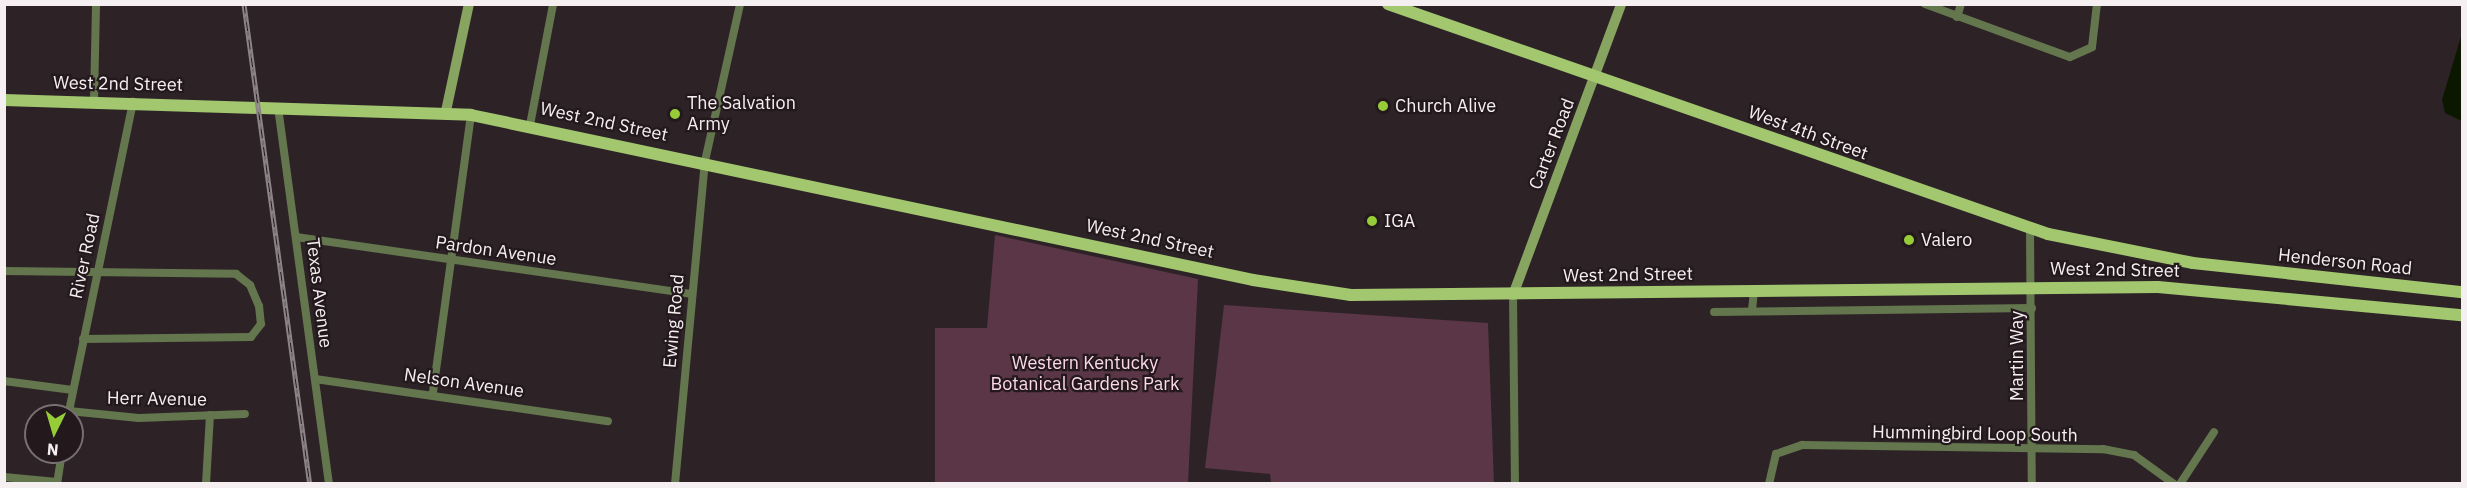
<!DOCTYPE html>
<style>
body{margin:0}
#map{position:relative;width:2467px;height:488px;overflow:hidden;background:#2d2327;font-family:"IBM Plex Sans",sans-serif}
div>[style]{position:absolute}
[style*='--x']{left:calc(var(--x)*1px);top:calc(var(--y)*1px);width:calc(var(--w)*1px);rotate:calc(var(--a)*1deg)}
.green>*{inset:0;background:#5a3646}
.water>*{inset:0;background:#0c1700}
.street>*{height:8px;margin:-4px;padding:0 4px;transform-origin:4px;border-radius:4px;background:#64764d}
.secondary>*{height:10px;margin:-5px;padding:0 5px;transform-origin:5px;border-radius:5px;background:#87a460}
.primary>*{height:12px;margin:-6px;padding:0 6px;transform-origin:6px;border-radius:6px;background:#a2c76f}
.rail>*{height:5px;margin-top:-2.5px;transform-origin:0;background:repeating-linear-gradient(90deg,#23191d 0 9px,#8c8487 0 18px);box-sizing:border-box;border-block:2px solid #8c8487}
.dots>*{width:16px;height:16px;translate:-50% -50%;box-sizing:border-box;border:3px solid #23191d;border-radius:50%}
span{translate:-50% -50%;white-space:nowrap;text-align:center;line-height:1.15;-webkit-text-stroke:4.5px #23191d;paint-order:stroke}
.street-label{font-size:18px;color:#f6eff2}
.poi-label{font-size:18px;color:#f6eff2}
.left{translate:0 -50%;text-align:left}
.park-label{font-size:18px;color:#fdd8e8}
.frame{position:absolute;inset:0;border:6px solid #f6eff2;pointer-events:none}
.north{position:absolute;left:24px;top:404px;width:60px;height:60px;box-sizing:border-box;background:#23191d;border:2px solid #776f72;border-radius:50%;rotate:185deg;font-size:16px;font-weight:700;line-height:24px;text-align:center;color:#f6eff2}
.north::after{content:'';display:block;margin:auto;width:21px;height:27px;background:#97cc39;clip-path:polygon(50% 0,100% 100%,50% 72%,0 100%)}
</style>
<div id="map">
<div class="green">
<div style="clip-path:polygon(995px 235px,1198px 279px,1188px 483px,935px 483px,935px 328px,987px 328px)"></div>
<div style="clip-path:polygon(1224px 305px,1488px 323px,1494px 483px,1271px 483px,1270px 474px,1205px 468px)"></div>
</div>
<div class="water">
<div style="clip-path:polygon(2462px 33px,2462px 121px,2445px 113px,2442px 100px)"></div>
</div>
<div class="street">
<div style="--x:1925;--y:4;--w:154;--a:20.1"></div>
<div style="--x:2070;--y:57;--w:24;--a:-24"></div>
<div style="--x:2092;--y:47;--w:43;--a:-83.4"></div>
<div style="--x:1957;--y:17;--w:14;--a:-73"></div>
<div style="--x:94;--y:101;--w:97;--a:-88.8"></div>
<div style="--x:278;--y:107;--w:380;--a:82.3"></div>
<div style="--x:530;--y:125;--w:123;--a:-79.2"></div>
<div style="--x:2030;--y:229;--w:255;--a:89.6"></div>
<div style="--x:296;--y:237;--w:399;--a:8.2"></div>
<div style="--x:4;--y:271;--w:232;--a:0.7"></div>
<div style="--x:236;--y:274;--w:18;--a:38"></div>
<div style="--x:250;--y:285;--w:23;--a:67"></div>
<div style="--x:259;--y:306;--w:18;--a:84"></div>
<div style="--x:261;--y:324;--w:16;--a:128"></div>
<div style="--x:251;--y:337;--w:168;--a:179.3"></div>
<div style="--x:1513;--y:295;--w:189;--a:89.4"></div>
<div style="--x:1752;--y:310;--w:18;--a:-84"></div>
<div style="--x:1714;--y:312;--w:318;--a:-0.7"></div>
<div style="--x:315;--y:379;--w:296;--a:8.2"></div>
<div style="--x:4;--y:381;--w:69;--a:7.5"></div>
<div style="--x:433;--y:392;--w:280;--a:-82.2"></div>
<div style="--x:69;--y:411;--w:70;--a:5.7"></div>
<div style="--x:139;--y:418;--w:106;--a:-2.2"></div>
<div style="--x:68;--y:416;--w:321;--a:-78.3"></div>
<div style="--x:4;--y:477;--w:53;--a:5.4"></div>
<div style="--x:57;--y:484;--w:32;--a:-81"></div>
<div style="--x:206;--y:484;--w:69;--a:-86.7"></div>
<div style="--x:675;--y:484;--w:324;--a:-84.7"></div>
<div style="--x:705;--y:161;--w:161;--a:-77.4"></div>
<div style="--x:1769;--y:484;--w:31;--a:-77"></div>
<div style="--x:1776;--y:454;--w:28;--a:-19"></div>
<div style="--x:1802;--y:445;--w:301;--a:0.8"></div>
<div style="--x:2103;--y:449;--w:32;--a:11"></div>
<div style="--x:2134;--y:455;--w:49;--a:35.9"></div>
<div style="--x:2180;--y:484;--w:62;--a:-56.8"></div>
</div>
<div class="secondary">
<div style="--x:446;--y:111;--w:109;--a:-77.9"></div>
<div style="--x:1513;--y:295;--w:310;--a:-69.6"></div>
</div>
<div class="primary">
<div style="--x:1388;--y:4;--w:699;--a:19.21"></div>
<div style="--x:2048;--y:234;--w:148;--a:11.3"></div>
<div style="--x:2193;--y:263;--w:271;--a:6.2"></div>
<div style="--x:4;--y:100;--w:467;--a:1.8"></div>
<div style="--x:471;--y:115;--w:799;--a:11.91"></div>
<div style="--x:1253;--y:280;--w:99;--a:8.7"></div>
<div style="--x:1351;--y:295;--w:807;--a:-0.57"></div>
<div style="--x:2158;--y:287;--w:305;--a:5.3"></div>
</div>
<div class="rail">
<div style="--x:244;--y:4;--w:485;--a:82.2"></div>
</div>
<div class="dots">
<div style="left:1383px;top:106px;background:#97cc39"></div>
<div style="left:675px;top:114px;background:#97cc39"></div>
<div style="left:1372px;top:221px;background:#97cc39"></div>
<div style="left:1909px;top:240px;background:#97cc39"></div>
</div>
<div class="street-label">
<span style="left:118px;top:84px;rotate:1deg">West 2nd Street</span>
<span style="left:604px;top:122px;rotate:12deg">West 2nd Street</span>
<span style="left:1808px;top:133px;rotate:20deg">West 4th Street</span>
<span style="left:1552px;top:144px;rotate:-69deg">Carter Road</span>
<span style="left:1150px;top:239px;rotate:12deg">West 2nd Street</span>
<span style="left:496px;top:251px;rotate:8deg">Pardon Avenue</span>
<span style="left:85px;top:256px;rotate:-78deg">River Road</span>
<span style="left:2345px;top:262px;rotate:6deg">Henderson Road</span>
<span style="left:2115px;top:270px;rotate:1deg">West 2nd Street</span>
<span style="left:1628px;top:275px;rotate:-1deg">West 2nd Street</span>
<span style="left:319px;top:293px;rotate:83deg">Texas Avenue</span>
<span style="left:674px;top:321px;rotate:-85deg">Ewing Road</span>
<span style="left:2017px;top:356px;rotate:-90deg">Martin Way</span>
<span style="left:464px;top:383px;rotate:8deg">Nelson Avenue</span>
<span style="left:157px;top:399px;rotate:1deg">Herr Avenue</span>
<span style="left:1975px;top:434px;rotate:1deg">Hummingbird Loop South</span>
</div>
<div class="poi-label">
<span class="left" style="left:687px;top:114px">The Salvation<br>Army</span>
<span class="left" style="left:1395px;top:106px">Church Alive</span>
<span class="left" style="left:1384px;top:221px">IGA</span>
<span class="left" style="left:1921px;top:240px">Valero</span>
</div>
<div class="park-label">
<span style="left:1085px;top:374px">Western Kentucky<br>Botanical Gardens Park</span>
</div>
<div class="frame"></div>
<div class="north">N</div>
</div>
